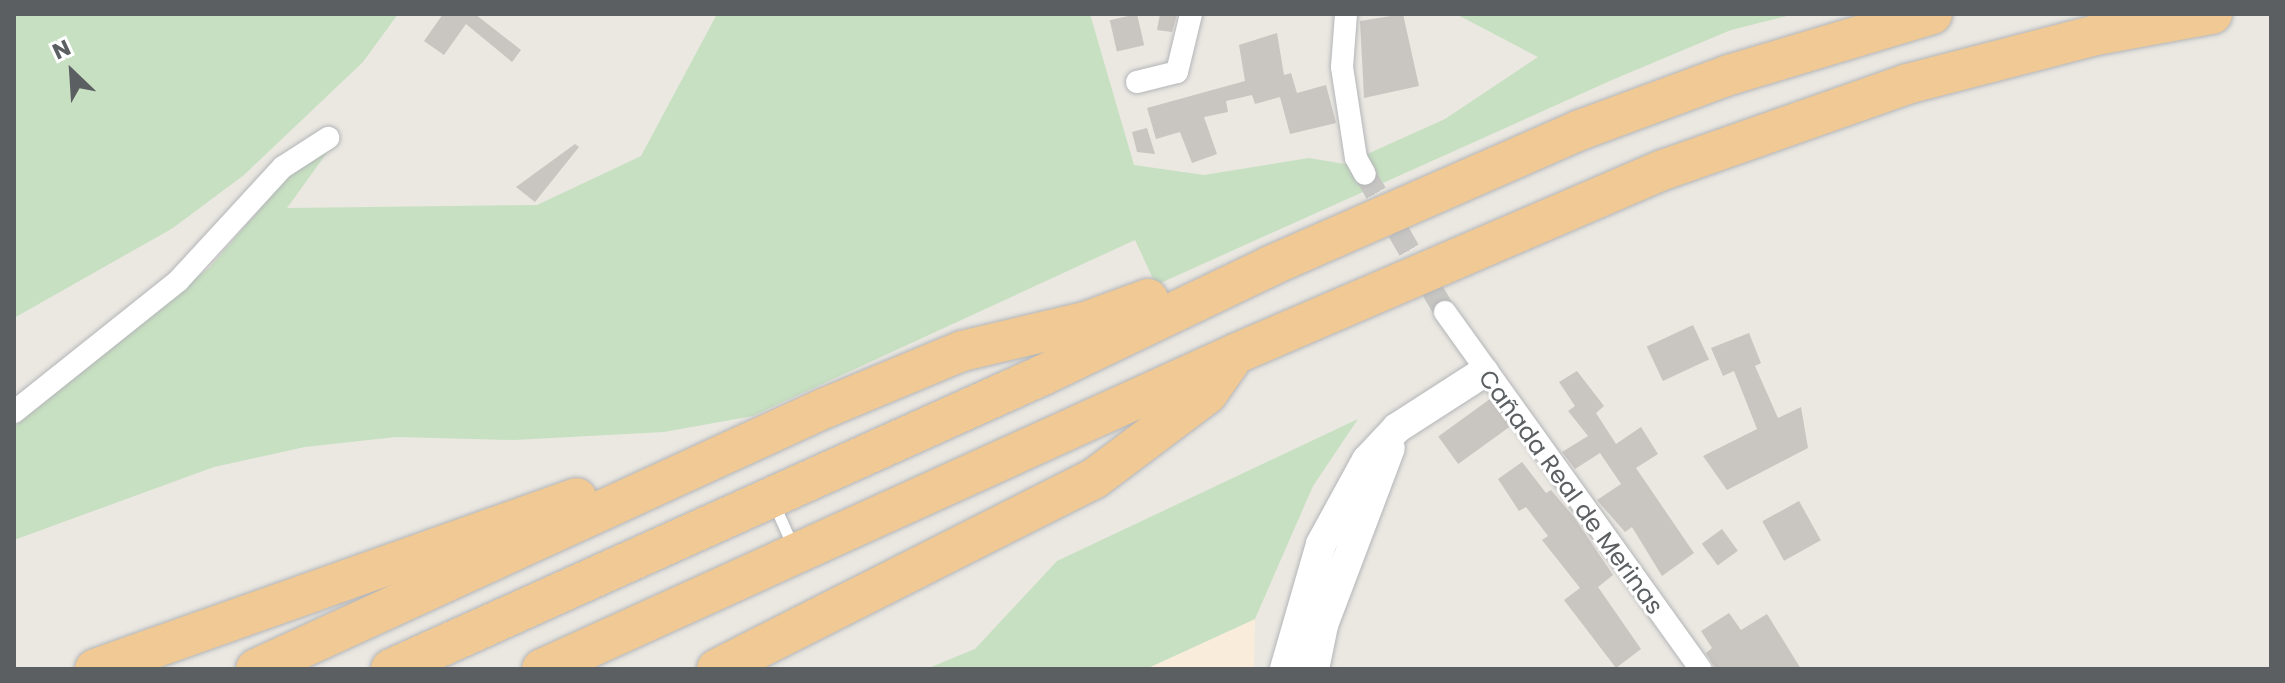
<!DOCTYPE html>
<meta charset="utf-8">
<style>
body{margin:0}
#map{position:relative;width:2285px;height:683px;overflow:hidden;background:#ebe8e2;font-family:Poppins,sans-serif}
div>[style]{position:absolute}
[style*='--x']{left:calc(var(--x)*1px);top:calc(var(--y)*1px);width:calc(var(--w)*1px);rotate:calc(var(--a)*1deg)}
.commercial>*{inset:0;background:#f9ecda}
.green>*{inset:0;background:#c7e0c1}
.building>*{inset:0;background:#c9c5c1;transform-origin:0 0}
.street-tunnel>*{height:22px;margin-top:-11px;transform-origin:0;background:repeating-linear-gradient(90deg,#c7c6c2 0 22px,transparent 0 33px)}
.roads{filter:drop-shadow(0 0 2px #b3b5b8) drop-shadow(0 0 2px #b3b5b8)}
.lane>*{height:11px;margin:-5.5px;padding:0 5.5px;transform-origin:5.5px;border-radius:5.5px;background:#fff}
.street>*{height:22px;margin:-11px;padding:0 11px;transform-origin:11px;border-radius:11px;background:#fff}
.secondary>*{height:30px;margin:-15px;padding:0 15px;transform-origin:15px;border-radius:15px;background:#fff}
.highway>*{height:40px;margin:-20px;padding:0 20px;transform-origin:20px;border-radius:20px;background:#f0c995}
span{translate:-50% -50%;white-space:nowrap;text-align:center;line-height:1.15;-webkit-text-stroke:6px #fff;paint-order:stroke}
.street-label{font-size:24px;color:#5b5f61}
.frame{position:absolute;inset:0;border:16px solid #5b5f61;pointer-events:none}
.north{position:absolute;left:32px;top:32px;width:80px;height:80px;-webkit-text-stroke:6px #fff;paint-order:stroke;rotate:335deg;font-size:22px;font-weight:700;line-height:32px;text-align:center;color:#5b5f61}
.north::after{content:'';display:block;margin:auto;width:28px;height:36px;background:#5b5f61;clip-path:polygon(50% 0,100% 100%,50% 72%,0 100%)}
</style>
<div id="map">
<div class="commercial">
<div style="clip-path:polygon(1255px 619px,1254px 669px,1146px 669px)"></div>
</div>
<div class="green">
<div style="clip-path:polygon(14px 14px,398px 14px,363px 62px,244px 175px,173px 228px,14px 318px)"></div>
<div style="clip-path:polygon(717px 14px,1090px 14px,1134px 165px,1204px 175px,1309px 158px,1345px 164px,1445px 119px,1538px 57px,1456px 14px,1795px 14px,1731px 30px,1612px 80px,1156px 285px,1135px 240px,753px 416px,664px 432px,514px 440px,396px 437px,305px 447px,214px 467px,14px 540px,14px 427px,210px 267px,295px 168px,329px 150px,287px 208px,537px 205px,641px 156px)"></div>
<div style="clip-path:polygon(1358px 419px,1313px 486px,1255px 619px,1146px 669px,926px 669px,975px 649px,1057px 561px)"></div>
</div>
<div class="building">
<div style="clip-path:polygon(443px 14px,475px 14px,521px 50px,512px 62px,466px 24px,444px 55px,424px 41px)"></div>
<div style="left:1137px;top:14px;width:32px;height:28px;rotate:77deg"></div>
<div style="clip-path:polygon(1160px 14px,1177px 14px,1172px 32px,1157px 30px)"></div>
<div style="clip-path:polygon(1403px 14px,1419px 86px,1364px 98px,1360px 21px)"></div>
<div style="clip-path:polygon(1277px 33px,1284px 75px,1291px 73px,1297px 93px,1326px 85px,1336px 123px,1290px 134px,1280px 97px,1255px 104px,1252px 95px,1226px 101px,1228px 112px,1204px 117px,1217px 154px,1192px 163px,1180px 132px,1156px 139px,1147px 108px,1245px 81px,1239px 45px)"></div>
<div style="clip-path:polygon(1147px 128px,1155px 154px,1137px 152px,1132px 132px)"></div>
<div style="clip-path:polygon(575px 144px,579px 147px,535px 202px,516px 187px)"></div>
<div style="left:1693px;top:325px;width:38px;height:51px;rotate:65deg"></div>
<div style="clip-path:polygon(1749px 333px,1761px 363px,1755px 366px,1778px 418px,1801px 407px,1808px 448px,1727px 490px,1703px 456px,1757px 429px,1734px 371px,1723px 376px,1711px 348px)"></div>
<div style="clip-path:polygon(1577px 371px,1604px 406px,1596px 413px,1616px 444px,1641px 427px,1658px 454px,1636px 468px,1694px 553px,1662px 576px,1632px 527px,1625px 532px,1597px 500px,1621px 484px,1600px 453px,1575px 469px,1562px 452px,1588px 436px,1568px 411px,1575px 406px,1559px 382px)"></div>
<div style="left:1490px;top:399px;width:34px;height:64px;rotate:54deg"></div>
<div style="clip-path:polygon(1522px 462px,1546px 493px,1551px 490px,1574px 517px,1613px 575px,1598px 587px,1641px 649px,1616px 668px,1564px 600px,1580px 588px,1542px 540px,1548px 536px,1526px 507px,1519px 511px,1498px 479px)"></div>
<div style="left:1799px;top:501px;width:45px;height:42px;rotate:61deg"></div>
<div style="left:1722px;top:529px;width:27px;height:25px;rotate:54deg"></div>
<div style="clip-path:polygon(1729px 613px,1741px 630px,1767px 614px,1801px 669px,1716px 669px,1706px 653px,1712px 648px,1701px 631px)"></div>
</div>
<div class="street-tunnel">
<div style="--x:1365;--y:174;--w:160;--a:59.9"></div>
</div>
<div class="roads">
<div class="lane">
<div style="--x:773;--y:502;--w:51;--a:65.9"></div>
</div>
<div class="street">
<div style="--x:1346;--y:14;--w:53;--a:94.3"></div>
<div style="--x:1342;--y:67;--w:92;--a:81.3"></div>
<div style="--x:1356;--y:158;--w:18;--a:61"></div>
<div style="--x:1137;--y:82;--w:41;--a:-14"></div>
<div style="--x:1177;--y:72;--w:60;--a:-76.4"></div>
<div style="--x:1445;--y:312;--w:439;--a:54.4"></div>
<div style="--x:14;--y:412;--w:210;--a:-38.6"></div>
<div style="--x:178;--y:281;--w:155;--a:-47.4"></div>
<div style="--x:283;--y:167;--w:54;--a:-32.8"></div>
</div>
<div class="secondary">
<div style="--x:1285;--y:669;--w:130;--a:-73.9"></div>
<div style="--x:1321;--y:544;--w:96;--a:-61.3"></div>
<div style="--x:1367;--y:460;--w:44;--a:-46.8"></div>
<div style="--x:1397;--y:428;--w:103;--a:-32.8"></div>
<div style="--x:1314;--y:669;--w:45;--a:-78.4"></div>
<div style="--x:1323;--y:625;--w:189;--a:-69.3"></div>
</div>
<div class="highway">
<div style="--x:95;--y:669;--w:511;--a:-19.53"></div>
<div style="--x:256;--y:669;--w:626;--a:-24.64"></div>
<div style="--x:825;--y:408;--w:148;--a:-22.6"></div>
<div style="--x:962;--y:351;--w:126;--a:-13.3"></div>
<div style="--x:1085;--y:322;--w:67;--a:-20.1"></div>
<div style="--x:391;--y:669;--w:715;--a:-24.27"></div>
<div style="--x:1043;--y:375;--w:252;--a:-25.6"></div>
<div style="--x:1270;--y:266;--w:339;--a:-23.7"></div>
<div style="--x:1580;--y:130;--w:159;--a:-20.3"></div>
<div style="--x:1729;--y:75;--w:212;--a:-16.7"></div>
<div style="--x:542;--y:669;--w:761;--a:-24.44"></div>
<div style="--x:1235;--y:354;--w:466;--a:-23.3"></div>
<div style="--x:1663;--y:170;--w:259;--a:-19.4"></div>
<div style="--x:1907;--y:84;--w:195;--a:-14.5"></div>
<div style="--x:2096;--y:35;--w:118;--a:-10.3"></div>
<div style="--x:717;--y:669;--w:424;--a:-26.8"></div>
<div style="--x:1095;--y:478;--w:140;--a:-36.9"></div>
<div style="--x:1207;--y:394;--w:40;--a:-55.1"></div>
</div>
</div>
<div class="street-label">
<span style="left:1571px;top:492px;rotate:54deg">Cañada Real de Merinas</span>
</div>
<div class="frame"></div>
<div class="north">N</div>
</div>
